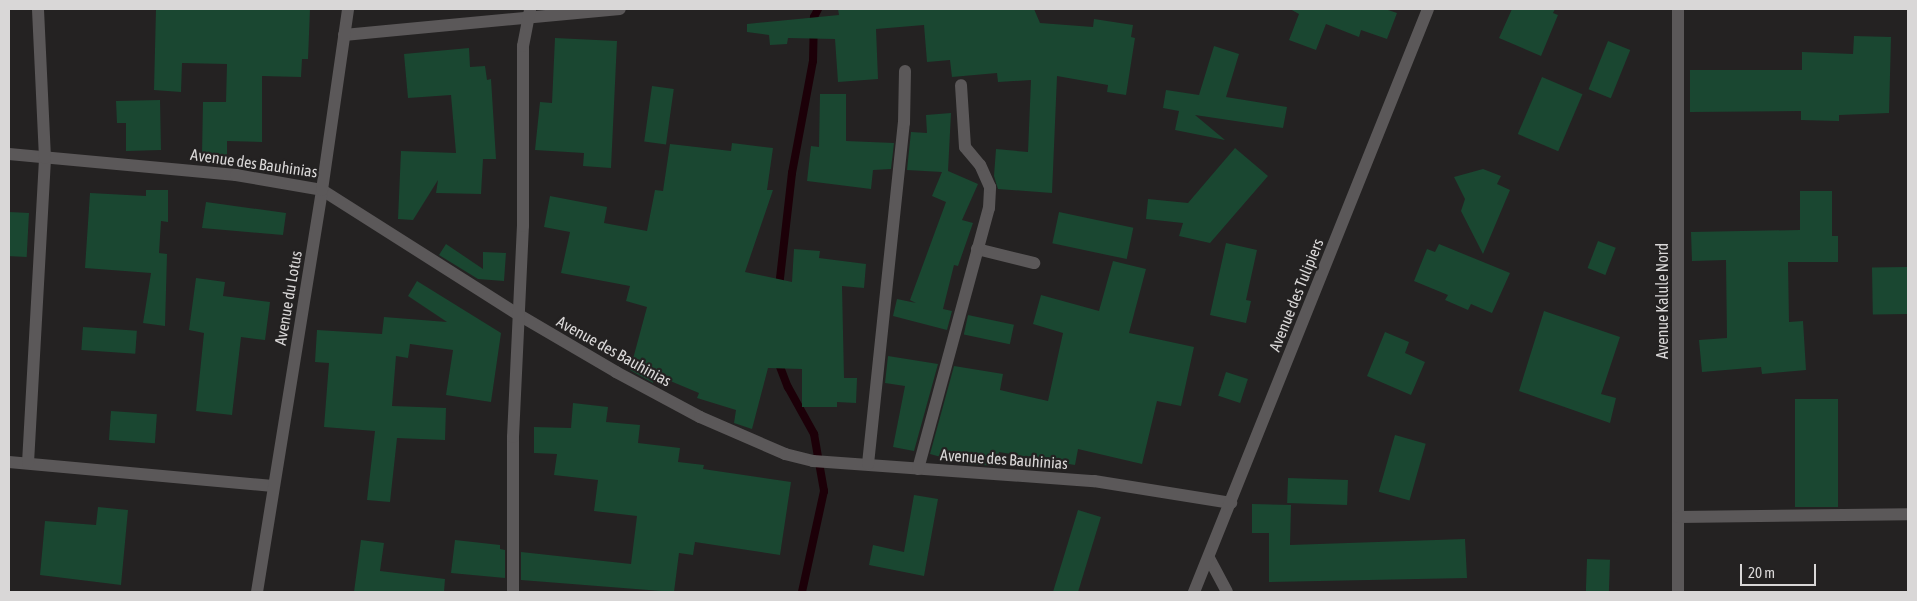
<!DOCTYPE html>
<style>
body{margin:0}
#map{position:relative;width:1917px;height:601px;overflow:hidden;background:#242222;font-family:"Asap Condensed",sans-serif}
div>[style]{position:absolute}
[style*='--x']{left:calc(var(--x)*1px);top:calc(var(--y)*1px);width:calc(var(--w)*1px);rotate:calc(var(--a)*1deg)}
.stream>*{height:8px;margin:-4px;padding:0 4px;transform-origin:4px;border-radius:4px;background:#1c0008}
.building>*{inset:0;background:#1a4731;transform-origin:0 0}
.minor>*{height:12px;margin:-6px;padding:0 6px;transform-origin:6px;border-radius:6px;background:#5b5859}
span{translate:-50% -50%;white-space:nowrap;text-align:center;line-height:1.15;-webkit-text-stroke:4.5px #242222;paint-order:stroke}
.street-label{font-size:16px;color:#d9d7d7}
.frame{position:absolute;inset:0;border:10px solid #d9d7d7;pointer-events:none}
.scale{position:absolute;left:1740px;top:564px;width:76px;height:22px;box-sizing:border-box;border:2px solid #d9d7d7;border-top:0;padding-left:6px;font-size:15px;line-height:18px;white-space:nowrap;color:#d9d7d7;-webkit-text-stroke:4px #242222;paint-order:stroke}
</style>
<div id="map">
<div class="stream">
<div style="--x:779;--y:287;--w:115;--a:-83.5"></div>
<div style="--x:792;--y:173;--w:114;--a:-79.4"></div>
<div style="--x:813;--y:61;--w:44;--a:-88.7"></div>
<div style="--x:814;--y:17;--w:9;--a:-63"></div>
<div style="--x:777;--y:359;--w:30;--a:69"></div>
<div style="--x:788;--y:387;--w:54;--a:61"></div>
<div style="--x:814;--y:434;--w:58;--a:80"></div>
<div style="--x:824;--y:491;--w:103;--a:102.3"></div>
</div>
<div class="building">
<div style="clip-path:polygon(156px 9px,310px 9px,308px 59px,302px 59px,301px 77px,262px 76px,262px 142px,227px 141px,227px 155px,202px 155px,203px 102px,226px 102px,227px 64px,182px 63px,181px 92px,154px 90px)"></div>
<div style="clip-path:polygon(838px 9px,1034px 9px,1040px 23px,1093px 27px,1094px 19px,1133px 25px,1131px 37px,1135px 38px,1126px 95px,1107px 92px,1108px 85px,1057px 76px,1052px 193px,998px 189px,994px 176px,996px 149px,1028px 152px,1031px 80px,998px 82px,997px 73px,952px 77px,950px 60px,927px 62px,924px 25px,876px 29px,878px 79px,838px 82px,835px 39px,788px 38px,787px 44px,770px 45px,769px 35px,747px 32px,747px 24px,839px 15px)"></div>
<div style="clip-path:polygon(1290px 9px,1385px 9px,1397px 13px,1387px 39px,1361px 30px,1359px 37px,1326px 24px,1316px 50px,1289px 40px,1299px 14px)"></div>
<div style="clip-path:polygon(1512px 9px,1555px 9px,1553px 13px,1558px 15px,1541px 56px,1499px 38px)"></div>
<div style="clip-path:polygon(1854px 36px,1891px 37px,1889px 113px,1839px 115px,1839px 121px,1801px 120px,1801px 111px,1690px 112px,1690px 70px,1802px 70px,1802px 52px,1853px 54px)"></div>
<div style="clip-path:polygon(555px 38px,617px 41px,611px 168px,583px 166px,584px 153px,535px 150px,540px 102px,552px 103px)"></div>
<div style="left:1608px;top:41px;width:24px;height:52px;rotate:22deg"></div>
<div style="clip-path:polygon(1214px 46px,1239px 54px,1226px 97px,1287px 107px,1283px 128px,1195px 115px,1225px 140px,1175px 130px,1179px 111px,1163px 108px,1166px 90px,1199px 95px)"></div>
<div style="clip-path:polygon(469px 48px,470px 67px,485px 66px,487px 80px,491px 79px,496px 159px,483px 159px,481px 194px,436px 193px,438px 180px,413px 220px,398px 219px,401px 151px,456px 153px,451px 95px,408px 98px,404px 54px)"></div>
<div style="left:1542px;top:77px;width:44px;height:62px;rotate:23deg"></div>
<div style="left:652px;top:86px;width:22px;height:56px;rotate:8deg"></div>
<div style="clip-path:polygon(820px 94px,846px 94px,846px 141px,894px 143px,891px 169px,873px 170px,871px 189px,807px 181px,811px 146px,819px 147px)"></div>
<div style="clip-path:polygon(160px 100px,161px 150px,126px 151px,126px 123px,117px 123px,116px 101px)"></div>
<div style="clip-path:polygon(951px 113px,948px 171px,978px 184px,962px 220px,973px 223px,958px 266px,954px 265px,943px 309px,952px 311px,947px 330px,893px 316px,897px 299px,916px 303px,910px 300px,946px 202px,932px 196px,942px 172px,907px 170px,911px 132px,927px 133px,926px 115px)"></div>
<div style="clip-path:polygon(732px 143px,773px 148px,767px 190px,773px 190px,745px 272px,792px 282px,794px 249px,820px 251px,819px 258px,866px 264px,864px 288px,842px 286px,844px 378px,857px 378px,856px 403px,837px 402px,837px 407px,802px 407px,802px 369px,768px 368px,752px 429px,734px 423px,736px 410px,697px 398px,699px 393px,656px 375px,653px 383px,630px 370px,647px 307px,626px 301px,630px 286px,561px 273px,570px 232px,544px 227px,550px 196px,607px 207px,604px 223px,647px 231px,655px 190px,663px 191px,670px 144px,731px 151px)"></div>
<div style="clip-path:polygon(1235px 148px,1268px 176px,1210px 243px,1179px 236px,1183px 223px,1146px 219px,1148px 199px,1188px 203px)"></div>
<div style="clip-path:polygon(1483px 169px,1501px 176px,1497px 184px,1510px 190px,1483px 254px,1461px 211px,1465px 199px,1454px 177px)"></div>
<div style="clip-path:polygon(146px 190px,168px 190px,168px 222px,161px 221px,159px 253px,167px 254px,165px 326px,143px 323px,151px 273px,85px 268px,90px 193px,146px 196px)"></div>
<div style="clip-path:polygon(1800px 191px,1832px 191px,1832px 236px,1838px 236px,1838px 262px,1788px 262px,1789px 322px,1803px 321px,1806px 370px,1762px 374px,1761px 367px,1702px 372px,1699px 340px,1727px 338px,1726px 260px,1692px 261px,1691px 232px,1800px 230px)"></div>
<div style="clip-path:polygon(206px 202px,286px 213px,283px 235px,202px 228px)"></div>
<div style="left:9px;top:212px;width:20px;height:44px;rotate:3deg"></div>
<div style="left:1059px;top:212px;width:76px;height:32px;rotate:12deg"></div>
<div style="left:1598px;top:241px;width:19px;height:29px;rotate:21deg"></div>
<div style="clip-path:polygon(1226px 243px,1257px 250px,1246px 300px,1251px 301px,1246px 323px,1210px 315px)"></div>
<div style="clip-path:polygon(446px 244px,483px 269px,483px 252px,506px 253px,504px 281px,478px 279px,439px 255px)"></div>
<div style="clip-path:polygon(1439px 244px,1510px 273px,1492px 313px,1471px 304px,1468px 310px,1445px 300px,1448px 295px,1414px 281px,1427px 249px,1435px 252px)"></div>
<div style="clip-path:polygon(1113px 261px,1146px 269px,1129px 333px,1194px 347px,1181px 406px,1157px 401px,1142px 464px,1078px 449px,1075px 465px,999px 452px,997px 466px,967px 464px,930px 454px,954px 366px,1003px 374px,1000px 390px,1048px 401px,1063px 333px,1033px 324px,1041px 295px,1099px 311px)"></div>
<div style="left:1907px;top:267px;width:47px;height:35px;rotate:89deg"></div>
<div style="clip-path:polygon(196px 278px,225px 282px,223px 296px,270px 302px,265px 340px,241px 337px,232px 415px,196px 411px,204px 333px,189px 330px)"></div>
<div style="clip-path:polygon(417px 281px,501px 333px,491px 402px,446px 395px,453px 350px,410px 344px,408px 358px,396px 356px,392px 406px,446px 408px,445px 440px,397px 438px,390px 502px,367px 500px,375px 431px,324px 427px,329px 363px,315px 362px,317px 330px,382px 334px,384px 317px,447px 322px,408px 296px)"></div>
<div style="clip-path:polygon(1544px 311px,1620px 337px,1601px 394px,1616px 398px,1610px 423px,1519px 391px)"></div>
<div style="left:968px;top:315px;width:47px;height:20px;rotate:12deg"></div>
<div style="left:83px;top:327px;width:54px;height:23px;rotate:4deg"></div>
<div style="clip-path:polygon(1385px 332px,1409px 342px,1405px 353px,1425px 362px,1411px 395px,1367px 376px)"></div>
<div style="clip-path:polygon(888px 356px,938px 364px,914px 451px,893px 447px,905px 386px,885px 383px)"></div>
<div style="left:1226px;top:372px;width:23px;height:25px;rotate:18deg"></div>
<div style="left:1838px;top:399px;width:108px;height:43px;rotate:90deg"></div>
<div style="clip-path:polygon(573px 403px,608px 407px,606px 422px,640px 425px,638px 443px,680px 448px,678px 462px,704px 465px,703px 469px,791px 482px,780px 555px,695px 542px,693px 555px,679px 553px,674px 592px,521px 580px,521px 552px,631px 564px,637px 516px,594px 511px,598px 480px,554px 475px,557px 454px,534px 453px,534px 427px,571px 428px)"></div>
<div style="left:111px;top:411px;width:46px;height:29px;rotate:4deg"></div>
<div style="left:1395px;top:435px;width:32px;height:59px;rotate:16deg"></div>
<div style="left:1288px;top:478px;width:60px;height:25px;rotate:2deg"></div>
<div style="clip-path:polygon(914px 495px,938px 499px,924px 576px,869px 565px,873px 545px,904px 552px)"></div>
<div style="clip-path:polygon(1252px 504px,1291px 505px,1290px 545px,1465px 539px,1467px 578px,1269px 582px,1269px 533px,1252px 533px)"></div>
<div style="clip-path:polygon(98px 507px,128px 510px,121px 585px,40px 575px,45px 521px,96px 525px)"></div>
<div style="left:1078px;top:510px;width:24px;height:87px;rotate:17deg"></div>
<div style="clip-path:polygon(361px 540px,384px 543px,380px 571px,445px 579px,444px 592px,354px 592px)"></div>
<div style="clip-path:polygon(455px 540px,500px 545px,500px 549px,505px 550px,505px 578px,451px 573px)"></div>
<div style="left:1587px;top:559px;width:23px;height:33px;rotate:2deg"></div>
</div>
<div class="minor">
<div style="--x:1678;--y:9;--w:583;--a:90"></div>
<div style="--x:344;--y:35;--w:277;--a:-5.4"></div>
<div style="--x:9;--y:154;--w:228;--a:5.3"></div>
<div style="--x:236;--y:175;--w:87;--a:9.9"></div>
<div style="--x:322;--y:190;--w:233;--a:32.4"></div>
<div style="--x:519;--y:315;--w:113;--a:30.4"></div>
<div style="--x:616;--y:372;--w:95;--a:28.2"></div>
<div style="--x:700;--y:417;--w:93;--a:23.5"></div>
<div style="--x:785;--y:454;--w:29;--a:14"></div>
<div style="--x:813;--y:461;--w:282;--a:4.1"></div>
<div style="--x:1094;--y:481;--w:139;--a:9.1"></div>
<div style="--x:977;--y:249;--w:59;--a:13.8"></div>
<div style="--x:9;--y:462;--w:265;--a:5.2"></div>
<div style="--x:28;--y:463;--w:305;--a:-86.8"></div>
<div style="--x:45;--y:158;--w:149;--a:-92.7"></div>
<div style="--x:868;--y:464;--w:343;--a:-84"></div>
<div style="--x:904;--y:123;--w:52;--a:-88.9"></div>
<div style="--x:918;--y:469;--w:270;--a:-74.8"></div>
<div style="--x:989;--y:208;--w:21;--a:-87"></div>
<div style="--x:990;--y:187;--w:24;--a:-114"></div>
<div style="--x:980;--y:165;--w:23;--a:-130"></div>
<div style="--x:965;--y:147;--w:62;--a:-93.7"></div>
<div style="--x:1678;--y:517;--w:230;--a:-0.7"></div>
<div style="--x:1209;--y:558;--w:38;--a:62"></div>
<div style="--x:257;--y:592;--w:407;--a:-80.8"></div>
<div style="--x:322;--y:190;--w:183;--a:-81.8"></div>
<div style="--x:513;--y:592;--w:155;--a:-90"></div>
<div style="--x:513;--y:437;--w:211;--a:-87.3"></div>
<div style="--x:523;--y:226;--w:180;--a:-90"></div>
<div style="--x:523;--y:46;--w:38;--a:-79"></div>
<div style="--x:1194;--y:592;--w:628;--a:-68.13"></div>
</div>
<div class="street-label">
<span style="left:254px;top:163px;rotate:8deg">Avenue des Bauhinias</span>
<span style="left:1296px;top:295px;rotate:-68deg">Avenue des Tulipiers</span>
<span style="left:288px;top:298px;rotate:-80deg">Avenue du Lotus</span>
<span style="left:1662px;top:301px;rotate:-90deg">Avenue Kalule Nord</span>
<span style="left:614px;top:351px;rotate:29deg">Avenue des Bauhinias</span>
<span style="left:1004px;top:459px;rotate:4deg">Avenue des Bauhinias</span>
</div>
<div class="frame"></div>
<div class="scale">20 m</div>
</div>
